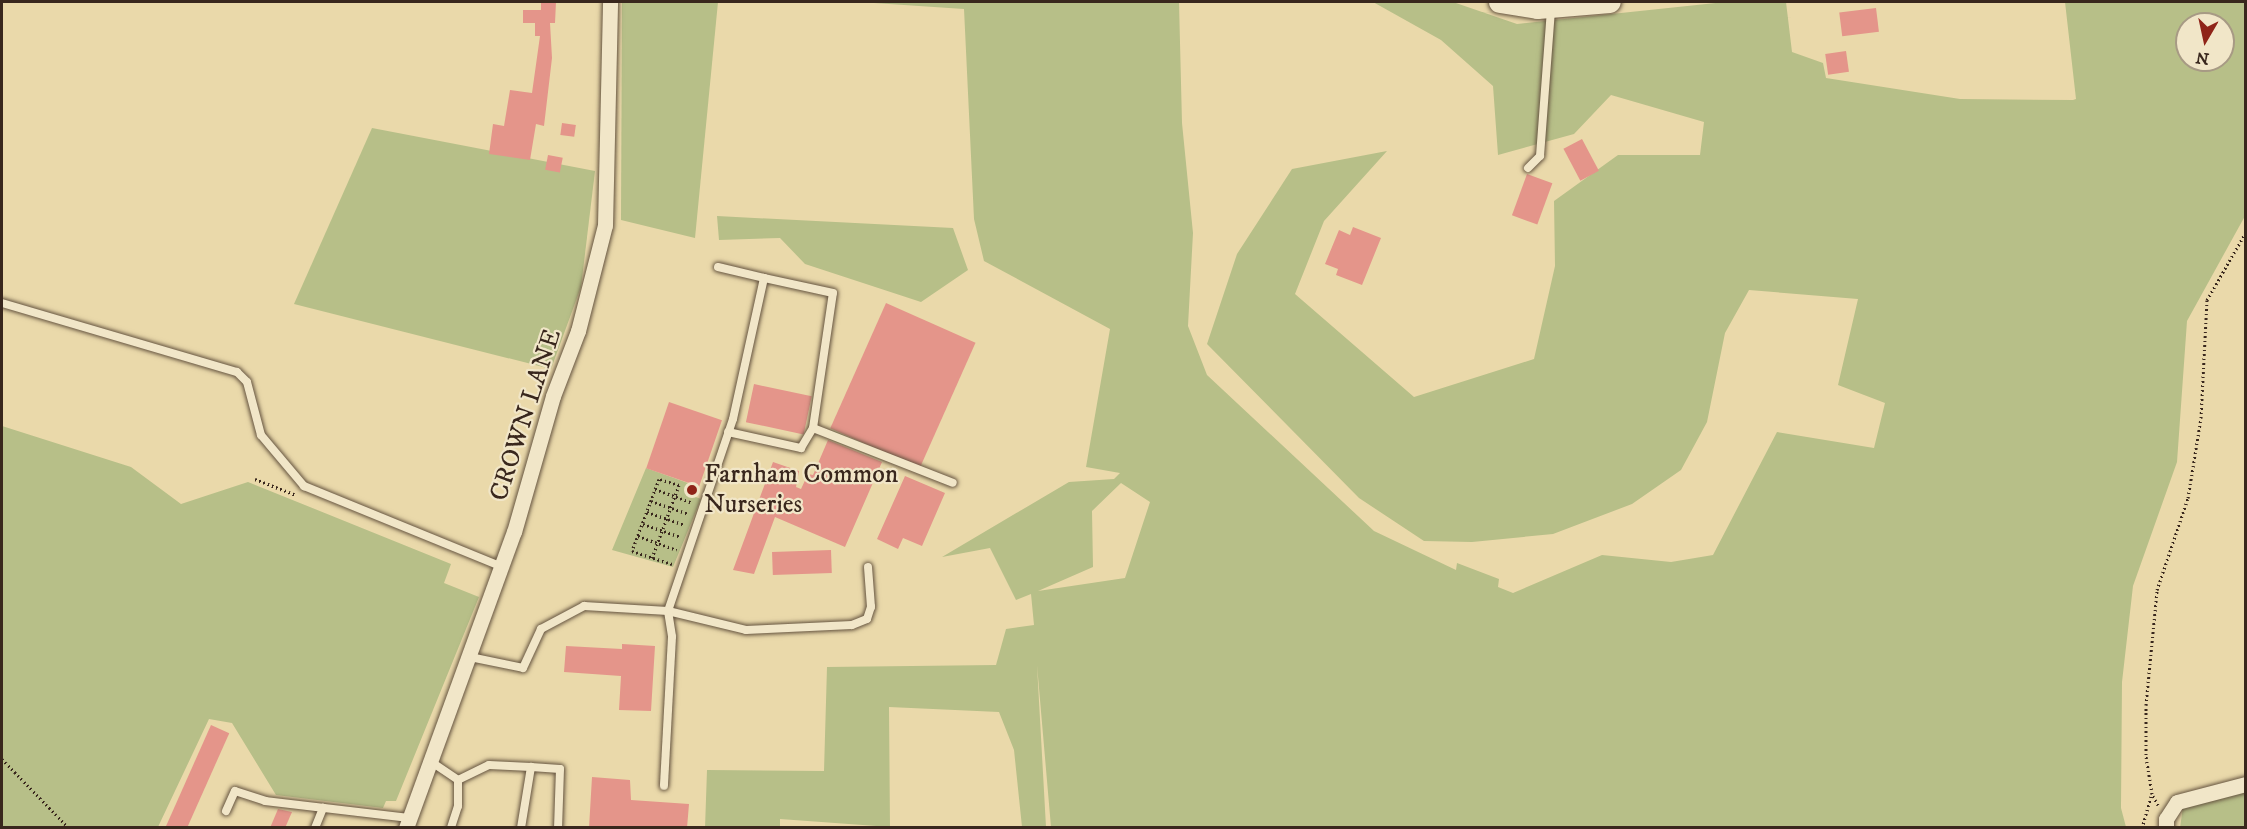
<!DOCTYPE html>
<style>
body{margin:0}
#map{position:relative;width:2247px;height:829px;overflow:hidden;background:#ead9aa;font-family:"IM FELL DW Pica",serif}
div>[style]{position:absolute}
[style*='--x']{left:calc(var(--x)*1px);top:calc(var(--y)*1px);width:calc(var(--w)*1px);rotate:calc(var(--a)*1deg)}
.green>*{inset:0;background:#b7bf88}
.building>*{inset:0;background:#e4958a;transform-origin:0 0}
.path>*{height:3px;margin-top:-1.5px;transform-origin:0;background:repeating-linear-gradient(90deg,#39271d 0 1.5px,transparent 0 4.5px)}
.roads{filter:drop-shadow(0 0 2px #655440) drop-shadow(0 0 2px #655440)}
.lane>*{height:8px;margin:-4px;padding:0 4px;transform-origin:4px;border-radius:4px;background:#f1e6c8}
.street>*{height:15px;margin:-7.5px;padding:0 7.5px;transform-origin:7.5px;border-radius:7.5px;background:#f1e6c8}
.secondary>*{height:22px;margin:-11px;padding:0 11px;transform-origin:11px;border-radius:11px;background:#f1e6c8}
.dots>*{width:16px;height:16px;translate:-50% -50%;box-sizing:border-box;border:3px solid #f1e6c8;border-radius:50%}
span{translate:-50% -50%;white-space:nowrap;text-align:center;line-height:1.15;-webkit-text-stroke:4.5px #f1e6c8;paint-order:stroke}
.street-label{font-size:26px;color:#39271d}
.poi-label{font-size:26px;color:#39271d}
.left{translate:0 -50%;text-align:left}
.frame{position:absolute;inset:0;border:3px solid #39271d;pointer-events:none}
.north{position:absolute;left:2175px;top:12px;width:60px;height:60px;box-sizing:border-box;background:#f1e6c8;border:2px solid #a79a84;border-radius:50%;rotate:189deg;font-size:16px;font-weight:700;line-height:24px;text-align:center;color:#39271d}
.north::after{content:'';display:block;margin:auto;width:21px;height:27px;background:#8f2418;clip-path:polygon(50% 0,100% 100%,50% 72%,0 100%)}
</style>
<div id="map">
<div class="green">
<div style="clip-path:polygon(622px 2px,718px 2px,695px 238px,621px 220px)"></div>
<div style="clip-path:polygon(evenodd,859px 2px,1179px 2px,1182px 123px,1193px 233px,1188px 326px,1207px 375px,1374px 531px,1456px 570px,1457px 563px,1499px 579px,1498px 587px,1513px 593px,1602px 555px,1671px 562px,1713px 555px,1777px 432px,1874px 448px,1885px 403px,1838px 385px,1858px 299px,1749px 290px,1725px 333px,1707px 422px,1681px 470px,1632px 504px,1553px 534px,1472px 542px,1424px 541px,1359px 498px,1207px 344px,1237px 254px,1292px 169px,1387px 151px,1324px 221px,1295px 294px,1414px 397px,1534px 359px,1555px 266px,1554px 201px,1618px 155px,1700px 155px,1704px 122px,1611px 95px,1574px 134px,1498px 155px,1493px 86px,1441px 40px,1373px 2px,1453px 2px,1517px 24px,1725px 2px,1786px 2px,1792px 52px,1823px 63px,1826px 78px,1960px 99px,2073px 100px,2076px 99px,2065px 2px,2245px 2px,2245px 216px,2187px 321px,2177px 462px,2133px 586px,2122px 682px,2121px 808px,2126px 827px,1051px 827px,1037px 665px,1046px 827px,1022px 827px,1014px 750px,999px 712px,889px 707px,890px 827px,780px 819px,780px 827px,705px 828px,707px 770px,824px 771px,827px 667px,996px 665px,1006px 629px,1034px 625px,1031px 594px,1016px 600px,990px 548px,942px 557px,1069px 482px,1114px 479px,1120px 473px,1086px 467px,1110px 329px,984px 261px,974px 219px,964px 9px,859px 2px,2187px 24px,2223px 24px,2223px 60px,2187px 60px,2187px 24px,859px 2px,1121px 483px,1150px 502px,1125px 578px,1038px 591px,1093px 567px,1092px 511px,1121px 483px)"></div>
<div style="clip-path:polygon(372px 128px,595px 171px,581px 287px,551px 369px,294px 304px)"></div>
<div style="clip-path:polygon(717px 216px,953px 228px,968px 270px,921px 302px,805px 264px,780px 238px,719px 240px)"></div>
<div style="clip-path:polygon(2px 426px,131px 467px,181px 504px,248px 482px,451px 564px,444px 583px,479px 597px,396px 801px,386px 801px,383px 808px,276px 795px,232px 723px,209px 719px,158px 827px,2px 827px)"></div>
<div style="clip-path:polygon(646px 468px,688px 483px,685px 493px,701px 499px,673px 567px,612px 550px)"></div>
<div style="clip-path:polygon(2245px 792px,2245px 827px,2180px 828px,2183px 807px)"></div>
</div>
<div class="building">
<div style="clip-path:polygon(541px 2px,556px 2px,555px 23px,550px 23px,552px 58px,544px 126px,536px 124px,530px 160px,489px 154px,493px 124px,504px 126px,510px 90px,532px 93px,540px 36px,535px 36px,535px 23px,523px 23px,523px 10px,541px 10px)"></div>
<div style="left:1876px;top:8px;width:24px;height:37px;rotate:83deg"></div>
<div style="left:1846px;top:51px;width:21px;height:21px;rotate:82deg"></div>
<div style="left:562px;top:123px;width:14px;height:12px;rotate:8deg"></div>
<div style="left:1582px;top:139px;width:36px;height:21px;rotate:62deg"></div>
<div style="left:548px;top:155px;width:15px;height:15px;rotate:11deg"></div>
<div style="left:1527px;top:174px;width:27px;height:44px;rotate:20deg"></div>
<div style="clip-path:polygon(1353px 227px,1381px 238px,1362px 285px,1336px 275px,1338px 269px,1325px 264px,1339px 230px,1350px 235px)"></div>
<div style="left:886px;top:303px;width:98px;height:137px;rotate:24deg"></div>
<div style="left:754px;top:384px;width:59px;height:39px;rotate:12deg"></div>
<div style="left:669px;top:402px;width:56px;height:70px;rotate:19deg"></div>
<div style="clip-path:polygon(828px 440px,882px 462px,845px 547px,775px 517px,754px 574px,733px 570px,773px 462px,799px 471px,796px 487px,801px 489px,808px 474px,813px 475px)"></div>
<div style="clip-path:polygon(905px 476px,945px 493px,922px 546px,903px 538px,898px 549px,877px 539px)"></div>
<div style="left:831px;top:550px;width:23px;height:59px;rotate:88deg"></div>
<div style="clip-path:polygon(622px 644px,655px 646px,651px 711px,619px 710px,621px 676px,564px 672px,566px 646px,622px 649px)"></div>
<div style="left:211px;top:725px;width:20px;height:111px;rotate:24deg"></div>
<div style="clip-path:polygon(592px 777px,630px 780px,631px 800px,689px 804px,687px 828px,589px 828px)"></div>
<div style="clip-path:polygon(278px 809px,292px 812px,285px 828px,270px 828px)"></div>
</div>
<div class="path">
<div style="--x:255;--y:479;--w:44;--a:21.3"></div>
<div style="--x:655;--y:489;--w:40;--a:20.2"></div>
<div style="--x:651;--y:501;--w:40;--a:18.9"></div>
<div style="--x:647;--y:512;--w:40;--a:18.9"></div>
<div style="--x:643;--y:524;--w:40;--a:18.9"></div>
<div style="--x:638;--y:536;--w:41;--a:19.7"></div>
<div style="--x:652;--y:558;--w:78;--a:-69.7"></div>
<div style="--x:679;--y:485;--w:21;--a:-163"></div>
<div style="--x:659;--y:479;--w:77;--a:110.6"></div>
<div style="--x:632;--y:551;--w:42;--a:18"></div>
<div style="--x:2;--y:759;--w:95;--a:45.9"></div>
<div style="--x:2158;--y:805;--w:13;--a:-119"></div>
<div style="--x:2152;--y:794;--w:39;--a:-99"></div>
<div style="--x:2146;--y:755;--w:50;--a:-90"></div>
<div style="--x:2146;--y:705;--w:116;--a:-84.5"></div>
<div style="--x:2157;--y:590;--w:97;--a:-71.4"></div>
<div style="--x:2188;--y:498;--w:81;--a:-80.8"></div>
<div style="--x:2201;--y:418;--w:118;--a:-87.1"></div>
<div style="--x:2207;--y:300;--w:78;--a:-60.2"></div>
<div style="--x:2142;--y:828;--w:35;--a:-74"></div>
</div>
<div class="roads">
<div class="lane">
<div style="--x:1528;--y:168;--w:17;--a:-45"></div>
<div style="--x:1540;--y:156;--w:146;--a:-85.7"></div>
<div style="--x:718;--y:267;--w:47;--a:13.4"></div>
<div style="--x:764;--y:278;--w:144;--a:102.4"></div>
<div style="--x:733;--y:419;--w:203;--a:108.7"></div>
<div style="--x:668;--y:611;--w:80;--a:13.7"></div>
<div style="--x:746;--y:630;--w:106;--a:-2.7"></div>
<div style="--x:852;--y:625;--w:16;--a:-22"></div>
<div style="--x:867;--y:619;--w:13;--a:-72"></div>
<div style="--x:871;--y:607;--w:40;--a:-94.3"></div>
<div style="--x:2;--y:303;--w:245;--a:16.4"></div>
<div style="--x:237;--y:372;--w:14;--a:45"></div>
<div style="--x:247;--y:382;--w:55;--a:75.2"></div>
<div style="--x:261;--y:435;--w:67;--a:49.9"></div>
<div style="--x:304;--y:486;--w:214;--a:22.2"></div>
<div style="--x:813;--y:428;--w:150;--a:21.4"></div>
<div style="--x:728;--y:432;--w:75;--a:12.4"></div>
<div style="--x:801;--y:448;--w:23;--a:-59"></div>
<div style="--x:813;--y:428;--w:136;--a:-81.6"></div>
<div style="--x:833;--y:293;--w:71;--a:-167.7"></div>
<div style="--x:470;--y:657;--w:54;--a:11.7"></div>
<div style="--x:523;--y:668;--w:43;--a:-65.2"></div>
<div style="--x:541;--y:629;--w:49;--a:-28.1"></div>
<div style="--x:584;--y:606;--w:84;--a:3.4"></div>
<div style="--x:668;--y:611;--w:26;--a:81"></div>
<div style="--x:672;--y:637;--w:149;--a:93.1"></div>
<div style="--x:430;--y:761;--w:34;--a:34"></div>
<div style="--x:458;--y:780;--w:26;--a:90"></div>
<div style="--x:458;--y:806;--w:23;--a:108"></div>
<div style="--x:458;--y:780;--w:34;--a:-26"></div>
<div style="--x:489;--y:765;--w:42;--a:2.7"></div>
<div style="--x:226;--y:811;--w:22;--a:-66"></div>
<div style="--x:235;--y:791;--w:32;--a:18"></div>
<div style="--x:265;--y:801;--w:145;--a:6.7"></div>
<div style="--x:315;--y:828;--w:22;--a:-68"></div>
<div style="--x:521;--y:828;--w:62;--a:-80.7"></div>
<div style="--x:531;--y:767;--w:29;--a:4"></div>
<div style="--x:560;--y:769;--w:59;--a:91.9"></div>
</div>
<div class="street">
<div style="--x:406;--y:828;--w:315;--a:-70"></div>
<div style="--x:514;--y:532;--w:141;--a:-74"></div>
<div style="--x:553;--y:396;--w:70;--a:-69"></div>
<div style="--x:578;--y:331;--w:109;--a:-75.7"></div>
<div style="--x:605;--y:225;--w:223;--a:-88.7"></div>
<div style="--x:2166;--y:828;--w:9;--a:-90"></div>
<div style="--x:2166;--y:819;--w:20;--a:-57"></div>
<div style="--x:2177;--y:802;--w:71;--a:-14.6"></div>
</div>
<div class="secondary">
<div style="--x:1500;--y:2;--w:38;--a:9"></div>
<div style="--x:1538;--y:8;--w:72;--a:-4.8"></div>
</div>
</div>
<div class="dots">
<div style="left:692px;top:490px;background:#8f2418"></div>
</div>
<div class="street-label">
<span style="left:526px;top:415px;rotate:-72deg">CROWN LANE</span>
</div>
<div class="poi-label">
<span class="left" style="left:704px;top:490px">Farnham Common<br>Nurseries</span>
</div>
<div class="frame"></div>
<div class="north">N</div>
</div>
